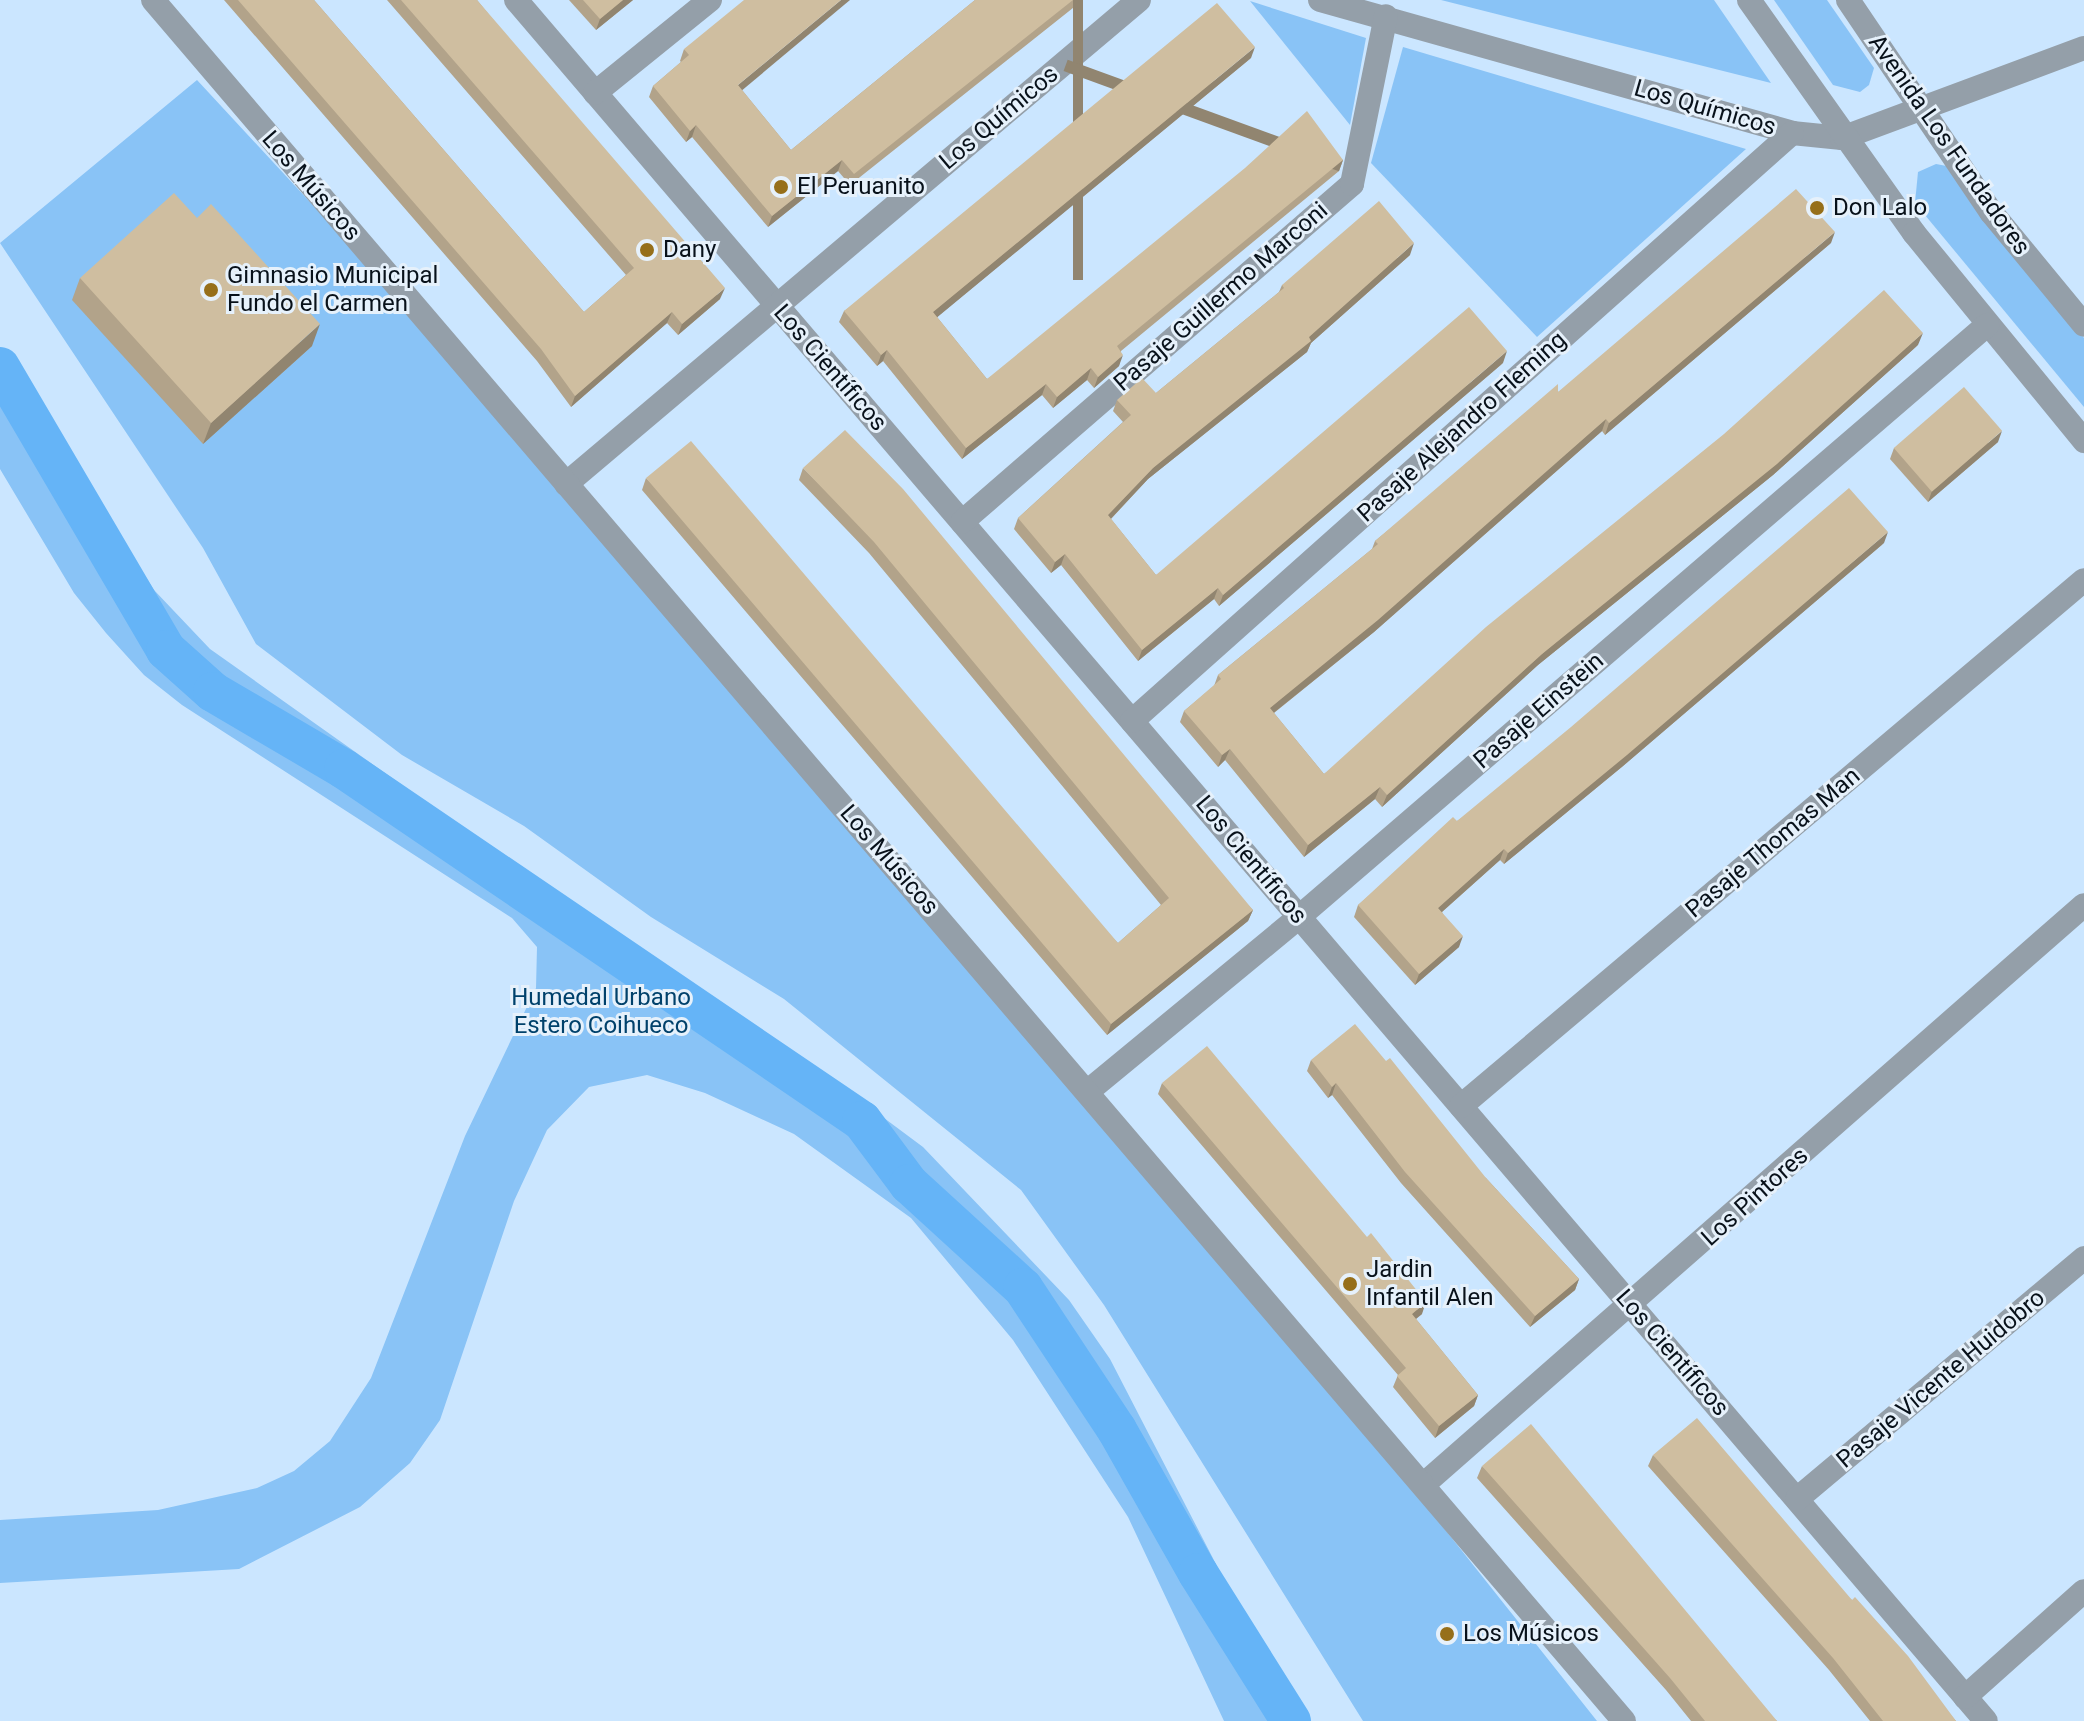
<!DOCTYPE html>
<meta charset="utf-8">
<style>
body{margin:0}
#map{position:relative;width:2084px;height:1721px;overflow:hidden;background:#cbe6ff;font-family:Roboto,sans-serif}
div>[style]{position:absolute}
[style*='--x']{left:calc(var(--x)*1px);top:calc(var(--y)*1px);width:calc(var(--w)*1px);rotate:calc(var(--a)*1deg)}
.green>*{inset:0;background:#89c3f6}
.canal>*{height:40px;margin:-20px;padding:0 20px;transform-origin:20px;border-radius:20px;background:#65b4f7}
.minor>*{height:24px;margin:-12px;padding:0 12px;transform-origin:12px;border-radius:12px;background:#949fa9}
.tertiary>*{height:24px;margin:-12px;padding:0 12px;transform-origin:12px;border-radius:12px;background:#949fa9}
.wall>*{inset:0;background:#b2a38a}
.shaded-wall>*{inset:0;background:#918570;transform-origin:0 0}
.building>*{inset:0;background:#cfbea0;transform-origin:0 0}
.dots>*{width:22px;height:22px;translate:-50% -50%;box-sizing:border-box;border:4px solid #e6f1fb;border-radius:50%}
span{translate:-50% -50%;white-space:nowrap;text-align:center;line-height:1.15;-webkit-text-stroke:6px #e6f1fb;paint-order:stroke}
.street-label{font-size:24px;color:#08111a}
.poi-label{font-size:24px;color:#08111a}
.left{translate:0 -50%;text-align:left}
.park-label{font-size:24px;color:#00416b}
</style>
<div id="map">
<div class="green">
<div style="clip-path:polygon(1441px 0,1714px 0,1771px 83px)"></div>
<div style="clip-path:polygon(1774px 0,1827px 0,1874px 68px,1869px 85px,1860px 92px,1833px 85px)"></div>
<div style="clip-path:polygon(1250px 1px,1366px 38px,1350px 125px)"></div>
<div style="clip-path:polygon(1403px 47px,1746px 149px,1537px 337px,1371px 163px)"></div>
<div style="clip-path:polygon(197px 80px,434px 336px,1420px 1498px,1597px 1721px,1363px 1721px,1104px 1305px,1021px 1190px,784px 999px,651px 917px,524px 826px,402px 755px,256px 644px,203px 548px,0 243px)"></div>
<div style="clip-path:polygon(1936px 164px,1952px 167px,2084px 338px,2084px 407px,1915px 203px,1918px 172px)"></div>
<div style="clip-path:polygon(0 348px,154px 590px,210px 649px,680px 982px,810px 1063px,923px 1147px,1069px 1300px,1110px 1359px,1297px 1721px,1224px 1721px,1128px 1517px,1013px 1340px,911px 1218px,794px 1134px,705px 1093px,647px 1075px,589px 1087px,547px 1130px,514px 1201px,440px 1420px,410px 1463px,360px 1507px,239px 1569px,0 1583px,0 1520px,158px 1510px,257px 1488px,294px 1471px,330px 1441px,371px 1378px,465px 1136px,536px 988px,537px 947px,512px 918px,182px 705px,144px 675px,106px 633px,74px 593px,0 469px)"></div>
</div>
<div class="canal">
<div style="--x:0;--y:367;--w:328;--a:59.6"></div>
<div style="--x:166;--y:650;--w:63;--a:41.8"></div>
<div style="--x:213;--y:692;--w:152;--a:30.4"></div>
<div style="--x:344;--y:769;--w:626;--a:34.2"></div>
<div style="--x:862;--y:1121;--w:79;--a:53.3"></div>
<div style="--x:909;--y:1184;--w:154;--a:42.4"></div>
<div style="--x:1023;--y:1288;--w:170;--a:56.5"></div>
<div style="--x:1117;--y:1430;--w:164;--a:60.5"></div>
<div style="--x:1198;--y:1573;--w:175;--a:57.9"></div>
</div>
<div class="minor">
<div style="--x:516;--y:0;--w:2263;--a:49.5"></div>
<div style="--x:1320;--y:0;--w:490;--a:15.7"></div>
<div style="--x:1792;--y:133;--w:50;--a:5.7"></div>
<div style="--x:1842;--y:138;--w:258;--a:-20.4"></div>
<div style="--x:1749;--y:0;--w:286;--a:54.7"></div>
<div style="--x:1914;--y:233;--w:269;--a:50.7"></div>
<div style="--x:1848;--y:0;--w:256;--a:56"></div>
<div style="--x:1991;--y:212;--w:146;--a:50.5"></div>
<div style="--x:595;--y:93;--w:148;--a:-39"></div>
<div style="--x:566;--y:484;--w:750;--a:-40.19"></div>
<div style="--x:962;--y:522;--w:516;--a:-40.91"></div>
<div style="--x:1352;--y:184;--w:171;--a:-78.6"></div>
<div style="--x:1132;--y:721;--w:884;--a:-41.7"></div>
<div style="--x:1087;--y:1092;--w:275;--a:-39.5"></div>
<div style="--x:1299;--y:917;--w:908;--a:-40.71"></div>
<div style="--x:1461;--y:1106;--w:815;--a:-40.17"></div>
<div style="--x:1423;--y:1485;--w:879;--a:-41.27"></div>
<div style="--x:1797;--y:1499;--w:375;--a:-40"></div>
<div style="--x:1965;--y:1697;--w:159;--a:-41.7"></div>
</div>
<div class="tertiary">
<div style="--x:153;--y:0;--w:2264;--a:49.48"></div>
</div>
<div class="wall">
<div style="clip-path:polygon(224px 0,314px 0,584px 312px,626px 275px,387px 0,477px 0,720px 299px,678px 335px,667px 323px,571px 407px,537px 361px)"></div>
<div style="clip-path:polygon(569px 0,633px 0,596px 30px)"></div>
<div style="clip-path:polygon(975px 0,1083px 0,850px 185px,838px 171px,768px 227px,692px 137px,686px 142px,649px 97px,653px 86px,681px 62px,680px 61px,684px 49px,742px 90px,791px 150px)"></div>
<div style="clip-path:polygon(1251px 58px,937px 317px,987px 379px,1343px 160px,1339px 171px,1121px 351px,1119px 366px,1094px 388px,1087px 380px,1053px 408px,1042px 395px,962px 459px,883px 361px,877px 366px,839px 322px,844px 311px)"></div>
<div style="clip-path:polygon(1831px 243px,1605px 435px,1602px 431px,1374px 632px,1274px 713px,1324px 774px,1918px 345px,1773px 475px,1538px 665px,1382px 807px,1375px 799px,1304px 857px,1225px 760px,1218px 767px,1180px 722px,1184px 711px,1214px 686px,1218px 675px,1372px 549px,1375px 541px,1558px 392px)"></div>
<div style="clip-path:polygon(1410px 255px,1311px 343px,1307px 352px,1148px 479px,1111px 519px,1156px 575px,1503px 363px,1219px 606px,1214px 599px,1138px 661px,1061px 565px,1051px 573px,1014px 529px,1018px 518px,1123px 422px,1113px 411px,1117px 400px,1156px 393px,1279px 292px,1282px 285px)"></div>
<div style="clip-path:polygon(80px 278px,312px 346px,203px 444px,72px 300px)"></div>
<div style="clip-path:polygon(1998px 442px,1928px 502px,1890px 459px,1894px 448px)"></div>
<div style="clip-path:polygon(803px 468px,1253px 910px,1248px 921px,1107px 1035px,642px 490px,646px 478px,1118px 943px,1161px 905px,869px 553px,799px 480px)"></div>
<div style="clip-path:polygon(1884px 543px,1623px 766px,1504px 864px,1500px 860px,1442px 912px,1459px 947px,1415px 985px,1354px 917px,1358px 905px,1457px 821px)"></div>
<div style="clip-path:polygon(1311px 1060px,1486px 1178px,1579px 1279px,1575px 1290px,1530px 1327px,1401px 1183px,1332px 1095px,1328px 1098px,1307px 1071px)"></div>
<div style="clip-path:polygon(1162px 1083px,1422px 1314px,1416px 1319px,1478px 1395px,1474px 1406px,1435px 1438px,1393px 1387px,1398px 1375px,1158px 1094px)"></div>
<div style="clip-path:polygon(1653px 1455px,1852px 1600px,1956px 1721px,1870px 1721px,1829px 1670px,1648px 1466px)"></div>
<div style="clip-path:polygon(1482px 1466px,1777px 1721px,1691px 1721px,1666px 1690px,1477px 1478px)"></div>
</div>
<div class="shaded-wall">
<div style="clip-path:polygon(623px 0,633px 0,596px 30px,600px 19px)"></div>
<div style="clip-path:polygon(841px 0,850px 0,734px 97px,738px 85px)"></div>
<div style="left:1073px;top:0;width:10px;height:280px"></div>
<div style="clip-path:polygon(1255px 47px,1251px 58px,929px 324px,933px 312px)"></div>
<div style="clip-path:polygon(696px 125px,692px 137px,686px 142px,690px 131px)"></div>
<div style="clip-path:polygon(842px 160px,838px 171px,768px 227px,772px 216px)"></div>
<div style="left:1343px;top:160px;width:12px;height:293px;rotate:110deg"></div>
<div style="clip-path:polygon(1835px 232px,1831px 243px,1605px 435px,1609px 423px)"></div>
<div style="clip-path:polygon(1414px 243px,1410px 255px,1311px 343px,1307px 352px,1148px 479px,1104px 526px,1108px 515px,1153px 468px,1309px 337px)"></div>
<div style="clip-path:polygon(725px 288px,720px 299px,678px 335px,682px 324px)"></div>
<div style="clip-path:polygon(672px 312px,667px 323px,571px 407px,575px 396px)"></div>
<div style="clip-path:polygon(320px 324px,312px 346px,203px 444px,211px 423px)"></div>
<div style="clip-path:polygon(1923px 333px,1918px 345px,1773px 475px,1538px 665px,1382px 807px,1387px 795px,1542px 654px)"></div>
<div style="clip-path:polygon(887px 350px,883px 361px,877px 366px,881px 355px)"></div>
<div style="clip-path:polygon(1507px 351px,1503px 363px,1219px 606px,1223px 595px)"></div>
<div style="clip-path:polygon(1123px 355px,1119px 366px,1094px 388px,1098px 377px)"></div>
<div style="clip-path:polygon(1091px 368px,1087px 380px,1053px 408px,1057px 397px)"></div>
<div style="clip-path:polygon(1046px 384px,1042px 395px,962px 459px,966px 448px)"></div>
<div style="clip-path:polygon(1606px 419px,1602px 431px,1374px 632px,1266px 719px,1270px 708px)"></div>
<div style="clip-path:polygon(2002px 431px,1998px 442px,1928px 502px,1932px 491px)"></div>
<div style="clip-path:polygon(1888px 532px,1884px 543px,1623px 766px,1504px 864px,1508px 853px)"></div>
<div style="clip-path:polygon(1065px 554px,1061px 565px,1051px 573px,1055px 562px)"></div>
<div style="clip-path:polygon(1218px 588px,1214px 599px,1138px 661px,1142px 650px)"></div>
<div style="clip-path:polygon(1230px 749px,1225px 760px,1218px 767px,1222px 755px)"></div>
<div style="clip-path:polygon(1380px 787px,1375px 799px,1304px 857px,1308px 845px)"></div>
<div style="clip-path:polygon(1504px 849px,1500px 860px,1434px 919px,1438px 908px)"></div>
<div style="clip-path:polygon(1253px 910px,1248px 921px,1107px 1035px,1111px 1024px)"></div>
<div style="clip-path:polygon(1463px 936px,1459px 947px,1415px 985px,1419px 974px)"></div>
<div style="clip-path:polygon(1336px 1083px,1332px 1095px,1328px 1098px,1332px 1087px)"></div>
<div style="clip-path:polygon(1579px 1279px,1575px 1290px,1530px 1327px,1535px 1316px)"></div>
<div style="clip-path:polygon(1426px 1302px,1422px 1314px,1408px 1325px,1412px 1314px)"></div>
<div style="clip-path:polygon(1478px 1395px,1474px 1406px,1435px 1438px,1439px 1426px)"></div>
</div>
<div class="building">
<div style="clip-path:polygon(238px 0,314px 0,584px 312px,634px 268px,401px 0,477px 0,725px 288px,682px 324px,672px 312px,575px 396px,541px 349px)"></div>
<div style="clip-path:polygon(583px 0,623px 0,600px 19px)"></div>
<div style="clip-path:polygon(744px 0,841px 0,738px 85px,791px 150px,975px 0,1073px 0,854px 174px,842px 160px,772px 216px,696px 125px,690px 131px,653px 86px,689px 55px,684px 49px)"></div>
<div style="clip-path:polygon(1217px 3px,1255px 47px,933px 312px,987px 379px,1245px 168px,1307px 111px,1343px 160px,1117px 346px,1123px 355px,1098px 377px,1091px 368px,1057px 397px,1046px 384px,966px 448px,887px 350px,881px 355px,844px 311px)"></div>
<div style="clip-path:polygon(1796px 189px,1835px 232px,1609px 423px,1606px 419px,1378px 620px,1270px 708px,1324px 774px,1486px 627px,1724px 434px,1884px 290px,1923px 333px,1777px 464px,1542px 654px,1387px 795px,1380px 787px,1308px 845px,1230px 749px,1222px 755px,1184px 711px,1221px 679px,1218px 675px,1378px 544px,1375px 541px,1558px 384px,1558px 392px)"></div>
<div style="clip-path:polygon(174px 193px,197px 218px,211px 204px,320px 324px,211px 423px,80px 278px)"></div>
<div style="clip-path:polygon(1379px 201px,1414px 243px,1309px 337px,1311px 341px,1153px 468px,1108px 515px,1156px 575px,1469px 307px,1507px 351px,1223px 595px,1218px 588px,1142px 650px,1065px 554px,1055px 562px,1018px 518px,1131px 415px,1117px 400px,1142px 378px,1156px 393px,1284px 288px,1282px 285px)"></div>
<div style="left:1964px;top:387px;width:58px;height:93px;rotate:49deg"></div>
<div style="clip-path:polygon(845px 430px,903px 489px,1253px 910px,1111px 1024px,646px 478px,691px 441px,1118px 943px,1169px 898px,874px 542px,803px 468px)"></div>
<div style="clip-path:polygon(1849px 488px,1888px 532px,1627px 755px,1508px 853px,1504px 849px,1438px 908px,1463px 936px,1419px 974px,1358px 905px,1453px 817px,1457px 821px,1571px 727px)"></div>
<div style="clip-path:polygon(1355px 1024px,1386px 1061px,1390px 1058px,1486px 1178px,1579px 1279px,1535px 1316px,1405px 1172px,1336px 1083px,1332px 1087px,1311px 1060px)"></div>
<div style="clip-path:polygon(1207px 1046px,1367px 1237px,1371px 1233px,1426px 1302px,1412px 1314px,1478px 1395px,1439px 1426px,1397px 1376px,1406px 1368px,1162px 1083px)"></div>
<div style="clip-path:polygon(1697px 1418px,1852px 1600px,1855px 1597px,1908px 1656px,1956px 1721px,1883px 1721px,1833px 1658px,1653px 1455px)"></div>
<div style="clip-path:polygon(1531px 1424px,1777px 1721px,1705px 1721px,1670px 1678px,1482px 1466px)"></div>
</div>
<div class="dots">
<div style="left:781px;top:187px;background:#966f1a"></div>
<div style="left:1817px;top:208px;background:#966f1a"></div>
<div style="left:647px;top:250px;background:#966f1a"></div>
<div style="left:211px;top:290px;background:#966f1a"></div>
<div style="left:1350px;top:1284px;background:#966f1a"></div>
<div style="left:1447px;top:1634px;background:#966f1a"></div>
</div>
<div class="street-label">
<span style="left:1705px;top:108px;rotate:16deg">Los Químicos</span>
<span style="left:999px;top:118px;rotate:-40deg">Los Químicos</span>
<span style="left:1949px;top:145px;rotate:55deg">Avenida Los Fundadores</span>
<span style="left:311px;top:186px;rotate:49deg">Los Músicos</span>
<span style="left:1221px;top:297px;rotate:-41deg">Pasaje Guillermo Marconi</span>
<span style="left:830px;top:368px;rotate:49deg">Los Científicos</span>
<span style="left:1462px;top:427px;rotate:-42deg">Pasaje Alejandro Fleming</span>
<span style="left:1539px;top:711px;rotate:-41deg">Pasaje Einstein</span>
<span style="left:1773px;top:843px;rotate:-40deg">Pasaje Thomas Man</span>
<span style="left:889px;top:860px;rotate:49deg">Los Músicos</span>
<span style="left:1251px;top:860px;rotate:50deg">Los Científicos</span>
<span style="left:1755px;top:1197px;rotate:-42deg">Los Pintores</span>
<span style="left:1672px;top:1353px;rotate:49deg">Los Científicos</span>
<span style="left:1941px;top:1379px;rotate:-40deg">Pasaje Vicente Huidobro</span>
</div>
<div class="poi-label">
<span class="left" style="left:797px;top:187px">El Peruanito</span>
<span class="left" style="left:1833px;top:208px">Don Lalo</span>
<span class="left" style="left:663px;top:250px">Dany</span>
<span class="left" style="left:227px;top:290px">Gimnasio Municipal<br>Fundo el Carmen</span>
<span class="left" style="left:1366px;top:1284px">Jardin<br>Infantil Alen</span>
<span class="left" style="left:1463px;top:1634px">Los Músicos</span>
</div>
<div class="park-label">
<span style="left:601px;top:1012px">Humedal Urbano<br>Estero Coihueco</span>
</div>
</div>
